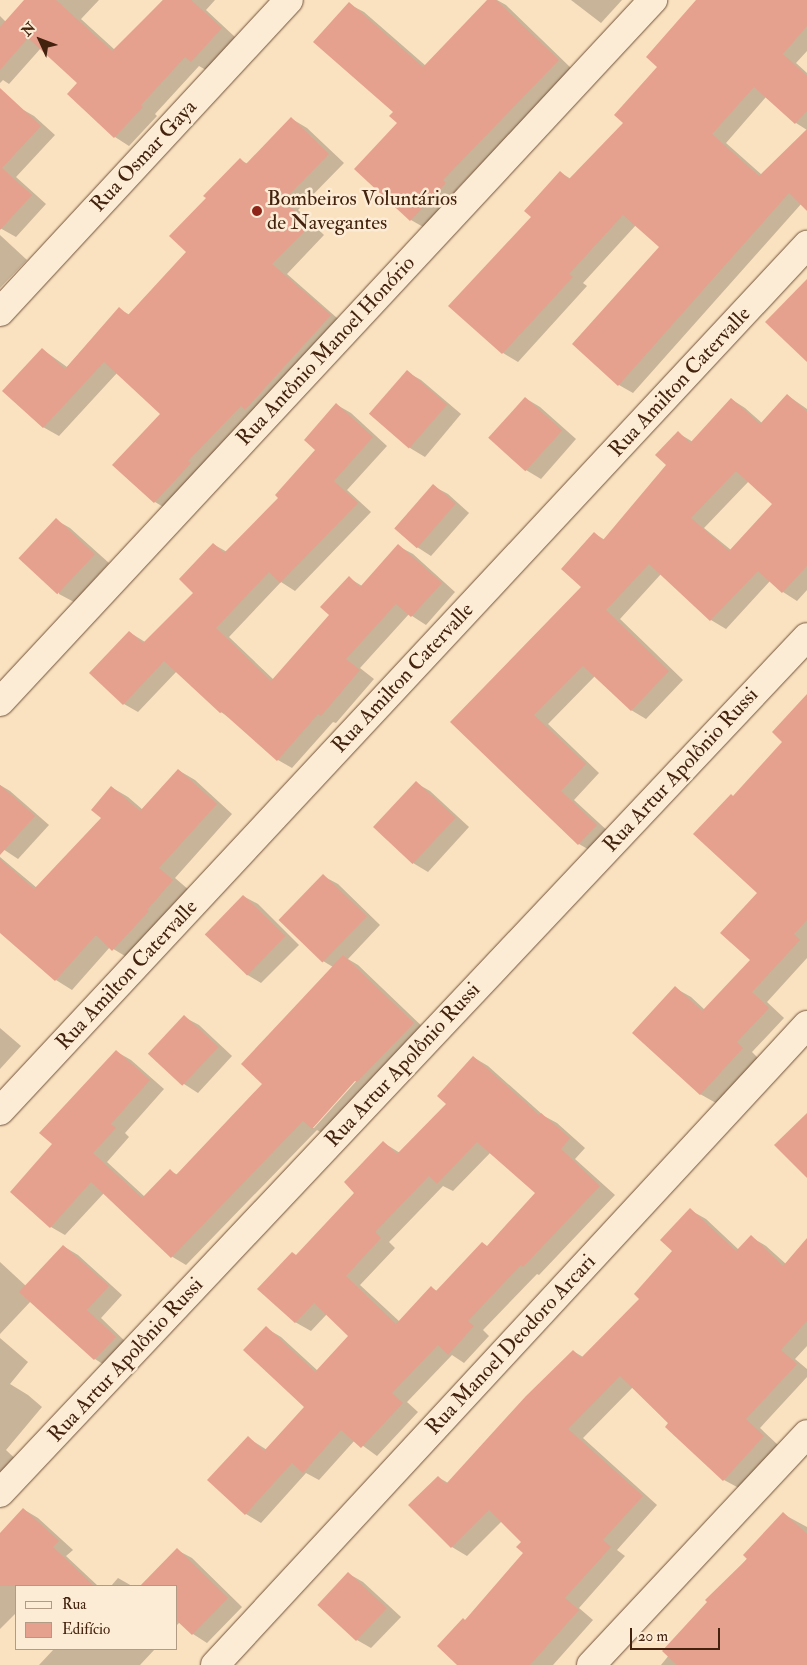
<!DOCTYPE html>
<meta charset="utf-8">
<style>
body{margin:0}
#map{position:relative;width:807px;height:1665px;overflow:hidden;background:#fae1bf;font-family:"IM FELL Double Pica",serif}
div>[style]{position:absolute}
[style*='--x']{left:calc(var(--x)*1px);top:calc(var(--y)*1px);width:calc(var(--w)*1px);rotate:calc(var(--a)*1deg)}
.shadow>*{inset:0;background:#0003}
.building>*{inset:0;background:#e5a18e;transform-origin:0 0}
.roads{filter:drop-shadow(0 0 1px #71523a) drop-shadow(0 0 1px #71523a)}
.street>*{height:28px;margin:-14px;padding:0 14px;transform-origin:14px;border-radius:14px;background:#fcecd5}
.secondary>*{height:28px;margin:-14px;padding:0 14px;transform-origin:14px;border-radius:14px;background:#fcecd5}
.dots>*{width:14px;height:14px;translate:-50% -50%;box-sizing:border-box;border:2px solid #fcecd5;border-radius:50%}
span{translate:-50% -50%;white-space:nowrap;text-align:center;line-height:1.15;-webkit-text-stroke:5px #fcecd5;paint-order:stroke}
.street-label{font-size:21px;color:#43220e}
.poi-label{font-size:21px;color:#43220e}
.left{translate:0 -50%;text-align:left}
.legend{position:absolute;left:15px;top:1585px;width:162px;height:65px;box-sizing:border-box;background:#fcecd5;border:1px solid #b29b85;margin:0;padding:6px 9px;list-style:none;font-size:15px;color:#43220e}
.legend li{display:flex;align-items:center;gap:10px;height:25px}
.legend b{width:25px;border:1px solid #b29b85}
.north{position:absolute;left:15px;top:15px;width:50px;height:50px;-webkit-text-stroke:4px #fcecd5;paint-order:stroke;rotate:313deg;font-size:14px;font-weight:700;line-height:20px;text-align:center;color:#43220e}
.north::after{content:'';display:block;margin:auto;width:18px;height:22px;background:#43220e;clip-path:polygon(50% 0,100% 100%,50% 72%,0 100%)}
.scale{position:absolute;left:630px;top:1628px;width:90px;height:22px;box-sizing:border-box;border:2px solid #43220e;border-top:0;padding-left:6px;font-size:15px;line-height:18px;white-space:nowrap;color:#43220e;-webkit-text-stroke:4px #fcecd5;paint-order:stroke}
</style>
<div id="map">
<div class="shadow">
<div style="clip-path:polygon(26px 0,99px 0,81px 19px,115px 50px,163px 0,215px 0,206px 10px,235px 37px,206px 70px,199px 66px,155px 114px,157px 116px,129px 146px,115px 137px,68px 94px,79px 83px,41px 48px,9px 84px,3px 80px,0 83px,0 16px,6px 22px)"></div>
<div style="clip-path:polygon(488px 0,497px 0,506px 5px,572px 69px,457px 189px,460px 192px,425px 228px,411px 220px,398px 123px,349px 4px,364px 12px,426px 66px)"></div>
<div style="clip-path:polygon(571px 0,622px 0,601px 23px)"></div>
<div style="clip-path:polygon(698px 0,807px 0,807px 51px,796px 63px,807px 73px,807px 130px,796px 123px,766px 97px,726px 143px,762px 175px,807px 145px,807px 206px,802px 203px,633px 393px,619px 385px,573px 344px,661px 247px,636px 225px,583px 283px,587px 286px,518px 362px,503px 353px,450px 305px,533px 217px,561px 173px,571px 179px,625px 123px)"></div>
<div style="clip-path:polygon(20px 108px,34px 116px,55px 135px,16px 177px,46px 204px,16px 237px,0 228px,0 129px)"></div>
<div style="clip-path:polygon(292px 119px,307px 128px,344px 163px,298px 210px,324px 235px,287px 274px,345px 325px,170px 511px,155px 502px,114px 465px,161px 414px,117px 373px,59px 436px,43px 427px,42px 349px,67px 367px,119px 309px,130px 315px,187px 252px,208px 198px,240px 160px,248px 164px)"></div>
<div style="clip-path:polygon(0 235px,27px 260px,0 288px)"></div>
<div style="clip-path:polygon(407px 372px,421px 380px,461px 414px,425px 457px,410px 448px)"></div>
<div style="clip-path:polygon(evenodd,787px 395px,807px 409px,807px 590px,797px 601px,783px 592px,770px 581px,726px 629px,711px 620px,661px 574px,620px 619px,683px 680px,646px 719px,631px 710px,595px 676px,548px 724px,599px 773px,574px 800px,611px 834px,593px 852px,579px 844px,451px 722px,582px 587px,595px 534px,605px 540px,667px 465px,678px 433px,693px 442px,731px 399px,745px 408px,762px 423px,787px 395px,749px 481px,774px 504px,731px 550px,704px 528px,749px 481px)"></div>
<div style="clip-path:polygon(525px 398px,540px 407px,576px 439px,541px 479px,526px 470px)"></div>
<div style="clip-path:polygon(337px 405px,351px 413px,387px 446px,347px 490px,371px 512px,295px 591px,281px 582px,229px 637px,274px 680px,331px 615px,349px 578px,362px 586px,398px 546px,413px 554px,455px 592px,426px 625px,409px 614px,360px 668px,374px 679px,336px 723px,333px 722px,292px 768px,278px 760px,230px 718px,221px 712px,177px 671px,138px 712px,124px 704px,129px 632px,145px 642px,195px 593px,213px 544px,227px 552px,280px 498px,317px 450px)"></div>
<div style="clip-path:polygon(433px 486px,448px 494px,469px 513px,431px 556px,417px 547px,395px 528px)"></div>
<div style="clip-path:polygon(56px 520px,70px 528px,109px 563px,74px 602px,59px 594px)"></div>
<div style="clip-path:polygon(807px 698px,807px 958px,767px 1002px,784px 1018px,752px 1052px,758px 1058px,716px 1103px,700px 1094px,675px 988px,691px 997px,705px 1010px,752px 960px,759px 893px,734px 797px,784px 742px)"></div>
<div style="clip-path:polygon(178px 770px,195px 780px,232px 814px,175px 878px,189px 890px,130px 959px,110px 947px,72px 990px,56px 980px,0 926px,0 857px,37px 888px,102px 818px,111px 787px,128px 797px,143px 810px)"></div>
<div style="clip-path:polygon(416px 783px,430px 791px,469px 827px,428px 872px,413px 863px,375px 827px)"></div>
<div style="clip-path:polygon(0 785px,10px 791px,49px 825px,18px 859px,0 847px)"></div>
<div style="clip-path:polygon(evenodd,323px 876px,338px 884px,380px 925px,348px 959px,358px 965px,428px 1032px,327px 1136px,317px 1130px,186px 1265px,171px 1256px,104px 1193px,65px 1235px,51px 1227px,53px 1144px,117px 1052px,131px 1060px,164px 1089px,125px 1133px,129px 1137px,107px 1162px,145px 1197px,170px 1171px,178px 1175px,264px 1084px,333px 967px,323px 961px,280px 920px,323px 876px,359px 1075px,360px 1077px,314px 1128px,311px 1128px,359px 1075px)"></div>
<div style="clip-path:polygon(243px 896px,258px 904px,299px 945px,261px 983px,246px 974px)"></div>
<div style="clip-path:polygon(184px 1017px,199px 1025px,232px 1056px,198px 1093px,184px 1084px,150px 1054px)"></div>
<div style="clip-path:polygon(0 1028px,21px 1046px,0 1069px)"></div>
<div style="clip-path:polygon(evenodd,473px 1057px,488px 1066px,544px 1116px,557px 1123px,585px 1148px,575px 1159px,615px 1195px,539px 1275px,537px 1274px,483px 1330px,489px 1336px,464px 1363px,452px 1355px,407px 1402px,418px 1412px,377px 1456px,355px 1440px,319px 1480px,306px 1473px,261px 1523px,246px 1514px,248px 1438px,267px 1450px,306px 1407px,266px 1328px,281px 1337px,318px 1371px,350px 1336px,327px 1314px,311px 1331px,295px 1322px,297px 1256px,356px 1193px,384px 1143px,400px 1153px,448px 1104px,473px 1057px,491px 1152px,537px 1192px,488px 1247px,437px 1291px,432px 1288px,400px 1322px,360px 1285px,395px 1248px,389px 1242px,443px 1186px,453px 1191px,491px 1152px)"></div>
<div style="clip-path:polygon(690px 1210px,706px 1219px,739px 1250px,751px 1237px,766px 1246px,786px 1264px,807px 1240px,807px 1346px,795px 1359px,807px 1369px,807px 1377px,760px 1428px,778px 1445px,739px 1488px,724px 1480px,633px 1387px,583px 1438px,657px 1505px,617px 1550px,625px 1556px,579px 1608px,593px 1620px,553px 1665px,459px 1665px,466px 1621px,525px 1553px,523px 1542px,502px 1521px,467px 1556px,452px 1547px,438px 1477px,448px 1483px,573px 1351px,583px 1357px,641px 1299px,674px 1251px)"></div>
<div style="clip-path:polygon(63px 1246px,78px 1255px,122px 1295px,101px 1318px,130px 1346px,109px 1368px,95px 1359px,31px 1301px,0 1334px,0 1262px,26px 1286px)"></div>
<div style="clip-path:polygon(0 1338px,28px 1362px,10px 1384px,28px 1395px,42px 1407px,6px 1450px,23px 1466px,0 1491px)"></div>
<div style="clip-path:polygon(23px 1509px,38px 1518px,73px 1550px,66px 1556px,98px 1586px,16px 1586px,16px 1613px,0 1629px,0 1535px)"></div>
<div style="clip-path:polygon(783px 1514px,807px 1527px,807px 1665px,661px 1665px)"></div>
<div style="clip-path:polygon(177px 1550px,192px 1558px,242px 1607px,207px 1643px,193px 1634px,180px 1622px,176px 1626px,176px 1586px,142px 1586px)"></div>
<div style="clip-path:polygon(349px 1574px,363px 1582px,401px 1617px,371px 1648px,357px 1640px)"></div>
<div style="clip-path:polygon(118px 1578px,132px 1586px,111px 1586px)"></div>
<div style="clip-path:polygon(54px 1649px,155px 1649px,140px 1665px,39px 1665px)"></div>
</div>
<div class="building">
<div style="clip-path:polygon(24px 0,56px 0,112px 51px,163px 0,191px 0,222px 28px,191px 62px,185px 57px,141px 105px,143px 107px,114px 138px,67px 94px,77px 83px,28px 38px,0 70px,0 27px)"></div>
<div style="clip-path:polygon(487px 0,496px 0,559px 60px,443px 180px,446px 183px,410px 221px,354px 169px,397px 123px,389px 116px,393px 112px,313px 42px,349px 2px,423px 67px)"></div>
<div style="clip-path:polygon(696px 0,807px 0,807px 26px,783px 54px,807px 76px,807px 111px,795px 124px,754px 87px,712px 134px,759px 176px,807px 129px,807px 211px,789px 193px,618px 386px,572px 344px,659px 247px,623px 215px,569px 274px,573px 277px,502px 354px,448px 306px,531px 217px,524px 211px,560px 171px,569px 179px,623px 123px,614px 115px,657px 67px,646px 57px)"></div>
<div style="clip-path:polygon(0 88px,41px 126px,2px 168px,32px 195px,0 230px)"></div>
<div style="clip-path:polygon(291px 117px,329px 154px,284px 200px,310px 226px,272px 264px,331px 315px,245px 410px,241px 406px,188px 461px,191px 463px,154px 503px,112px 465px,160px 414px,104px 362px,43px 428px,2px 391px,42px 348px,65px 369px,119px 307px,128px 315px,186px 252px,169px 236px,206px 198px,203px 196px,240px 158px,246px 164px)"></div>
<div style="clip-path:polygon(807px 279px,807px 362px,765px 322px)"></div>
<div style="left:407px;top:370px;width:53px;height:58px;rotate:41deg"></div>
<div style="clip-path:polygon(evenodd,787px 394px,807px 412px,807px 566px,782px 593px,758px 571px,710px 621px,649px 564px,606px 610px,669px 671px,631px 711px,583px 666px,534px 715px,586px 764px,561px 791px,597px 825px,578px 845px,450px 722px,581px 587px,561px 569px,594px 532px,603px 540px,666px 465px,655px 455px,678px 431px,690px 443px,731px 398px,760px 424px,787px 394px,736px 471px,772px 504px,729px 551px,691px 518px,736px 471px)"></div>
<div style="left:525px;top:397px;width:50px;height:55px;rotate:42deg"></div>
<div style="clip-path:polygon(336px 403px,373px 437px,334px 481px,358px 503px,280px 583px,269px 572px,216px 628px,271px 681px,329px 615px,320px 607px,349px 576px,360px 587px,398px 544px,442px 583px,411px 617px,396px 604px,346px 659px,360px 670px,321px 716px,318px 714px,277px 761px,222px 712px,220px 713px,164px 661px,123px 705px,89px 673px,129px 631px,143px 643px,193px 593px,179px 579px,213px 543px,224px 553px,278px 498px,275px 495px,315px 450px,304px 440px)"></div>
<div style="left:433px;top:484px;width:30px;height:59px;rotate:41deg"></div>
<div style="left:56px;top:518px;width:53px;height:55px;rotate:43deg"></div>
<div style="clip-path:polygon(807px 694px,807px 920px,794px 934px,800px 940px,752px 992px,769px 1008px,737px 1042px,743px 1048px,700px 1095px,632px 1033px,675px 986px,702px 1011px,750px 960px,720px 933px,757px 893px,693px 834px,731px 794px,733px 796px,782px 742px,772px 732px)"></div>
<div style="clip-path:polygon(178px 769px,217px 804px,159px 868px,173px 880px,147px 910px,149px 911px,112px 951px,96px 935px,55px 981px,0 933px,0 859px,34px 889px,101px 818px,91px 810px,111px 786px,140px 811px)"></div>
<div style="left:416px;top:781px;width:54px;height:63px;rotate:43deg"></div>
<div style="clip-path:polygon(0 785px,35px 816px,0 855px)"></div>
<div style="left:323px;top:874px;width:61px;height:64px;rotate:44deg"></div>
<div style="left:243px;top:895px;width:59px;height:55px;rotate:44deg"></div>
<div style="clip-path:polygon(343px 955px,414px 1023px,357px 1082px,355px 1081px,312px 1129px,303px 1121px,171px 1258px,91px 1182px,50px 1228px,10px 1192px,52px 1144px,39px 1133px,116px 1050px,150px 1080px,111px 1124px,116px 1128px,93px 1153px,142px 1198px,170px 1169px,176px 1175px,262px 1084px,241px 1064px)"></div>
<div style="left:184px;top:1015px;width:47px;height:53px;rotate:43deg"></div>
<div style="clip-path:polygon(evenodd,473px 1056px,539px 1115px,541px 1113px,570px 1138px,561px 1149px,600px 1186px,523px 1267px,521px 1265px,468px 1321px,474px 1326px,448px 1355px,438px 1345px,392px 1393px,403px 1403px,361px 1448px,341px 1430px,303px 1473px,292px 1463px,245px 1515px,207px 1480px,248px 1436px,264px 1451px,304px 1407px,243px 1350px,266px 1326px,315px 1372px,348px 1336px,314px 1303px,295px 1323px,257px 1289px,292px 1252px,296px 1255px,354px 1193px,344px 1182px,383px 1141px,397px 1154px,446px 1104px,437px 1096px,473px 1056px,477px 1142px,535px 1193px,487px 1246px,482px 1242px,436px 1291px,431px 1286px,396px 1324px,346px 1276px,381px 1238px,375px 1232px,429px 1176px,437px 1184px,477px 1142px)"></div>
<div style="clip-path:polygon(807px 1113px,807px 1178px,774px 1145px)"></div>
<div style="clip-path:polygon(690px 1208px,736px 1251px,751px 1235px,783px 1266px,807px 1238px,807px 1321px,781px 1350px,797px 1364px,746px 1419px,764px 1436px,723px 1481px,665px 1427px,668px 1423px,620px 1376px,568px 1429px,643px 1496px,603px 1540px,611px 1547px,565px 1598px,579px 1610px,530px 1665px,457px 1665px,437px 1646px,463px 1618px,465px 1620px,523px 1553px,516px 1547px,521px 1542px,489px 1510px,451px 1548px,408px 1505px,438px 1476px,446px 1484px,526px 1396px,573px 1350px,581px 1358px,639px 1299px,634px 1294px,672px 1251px,660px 1240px)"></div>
<div style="clip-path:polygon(63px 1245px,109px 1286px,87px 1310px,116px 1337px,94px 1360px,19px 1292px)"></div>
<div style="clip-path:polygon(23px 1508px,59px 1541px,53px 1547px,94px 1586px,0 1586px,0 1533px)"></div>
<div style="clip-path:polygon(783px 1512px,807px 1534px,807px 1665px,677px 1665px,662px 1651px,707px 1602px,705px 1600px,747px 1559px,743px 1555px)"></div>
<div style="clip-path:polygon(177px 1548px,228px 1598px,192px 1635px,176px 1620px,176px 1586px,140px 1586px)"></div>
<div style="left:348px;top:1572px;width:53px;height:45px;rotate:43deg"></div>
</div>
<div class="roads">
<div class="street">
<div style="--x:0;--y:702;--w:959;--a:-47.07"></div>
<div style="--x:0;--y:1111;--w:1184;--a:-47.02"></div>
<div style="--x:0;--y:1493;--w:1176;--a:-46.69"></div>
<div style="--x:215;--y:1665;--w:872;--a:-47.23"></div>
<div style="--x:591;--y:1665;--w:316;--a:-46.9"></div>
</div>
<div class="secondary">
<div style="--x:0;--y:312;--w:425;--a:-47.2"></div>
</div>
</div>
<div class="dots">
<div style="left:257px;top:211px;background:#8f2418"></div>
</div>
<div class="street-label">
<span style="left:144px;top:156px;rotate:-47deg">Rua Osmar Gaya</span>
<span style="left:326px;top:351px;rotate:-47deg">Rua Antônio Manoel Honório</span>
<span style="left:680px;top:382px;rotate:-47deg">Rua Amilton Catervalle</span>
<span style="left:403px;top:678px;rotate:-47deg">Rua Amilton Catervalle</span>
<span style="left:681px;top:770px;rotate:-47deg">Rua Artur Apolônio Russi</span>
<span style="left:127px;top:975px;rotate:-47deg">Rua Amilton Catervalle</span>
<span style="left:403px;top:1065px;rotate:-47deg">Rua Artur Apolônio Russi</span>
<span style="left:511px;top:1345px;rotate:-47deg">Rua Manoel Deodoro Arcari</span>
<span style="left:126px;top:1360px;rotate:-47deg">Rua Artur Apolônio Russi</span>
</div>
<div class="poi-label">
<span class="left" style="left:267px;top:211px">Bombeiros Voluntários<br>de Navegantes</span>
</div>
<ul class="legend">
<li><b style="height:6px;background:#fcecd5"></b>Rua</li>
<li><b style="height:14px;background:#e5a18e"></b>Edifício</li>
</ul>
<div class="north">N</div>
<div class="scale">20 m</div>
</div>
